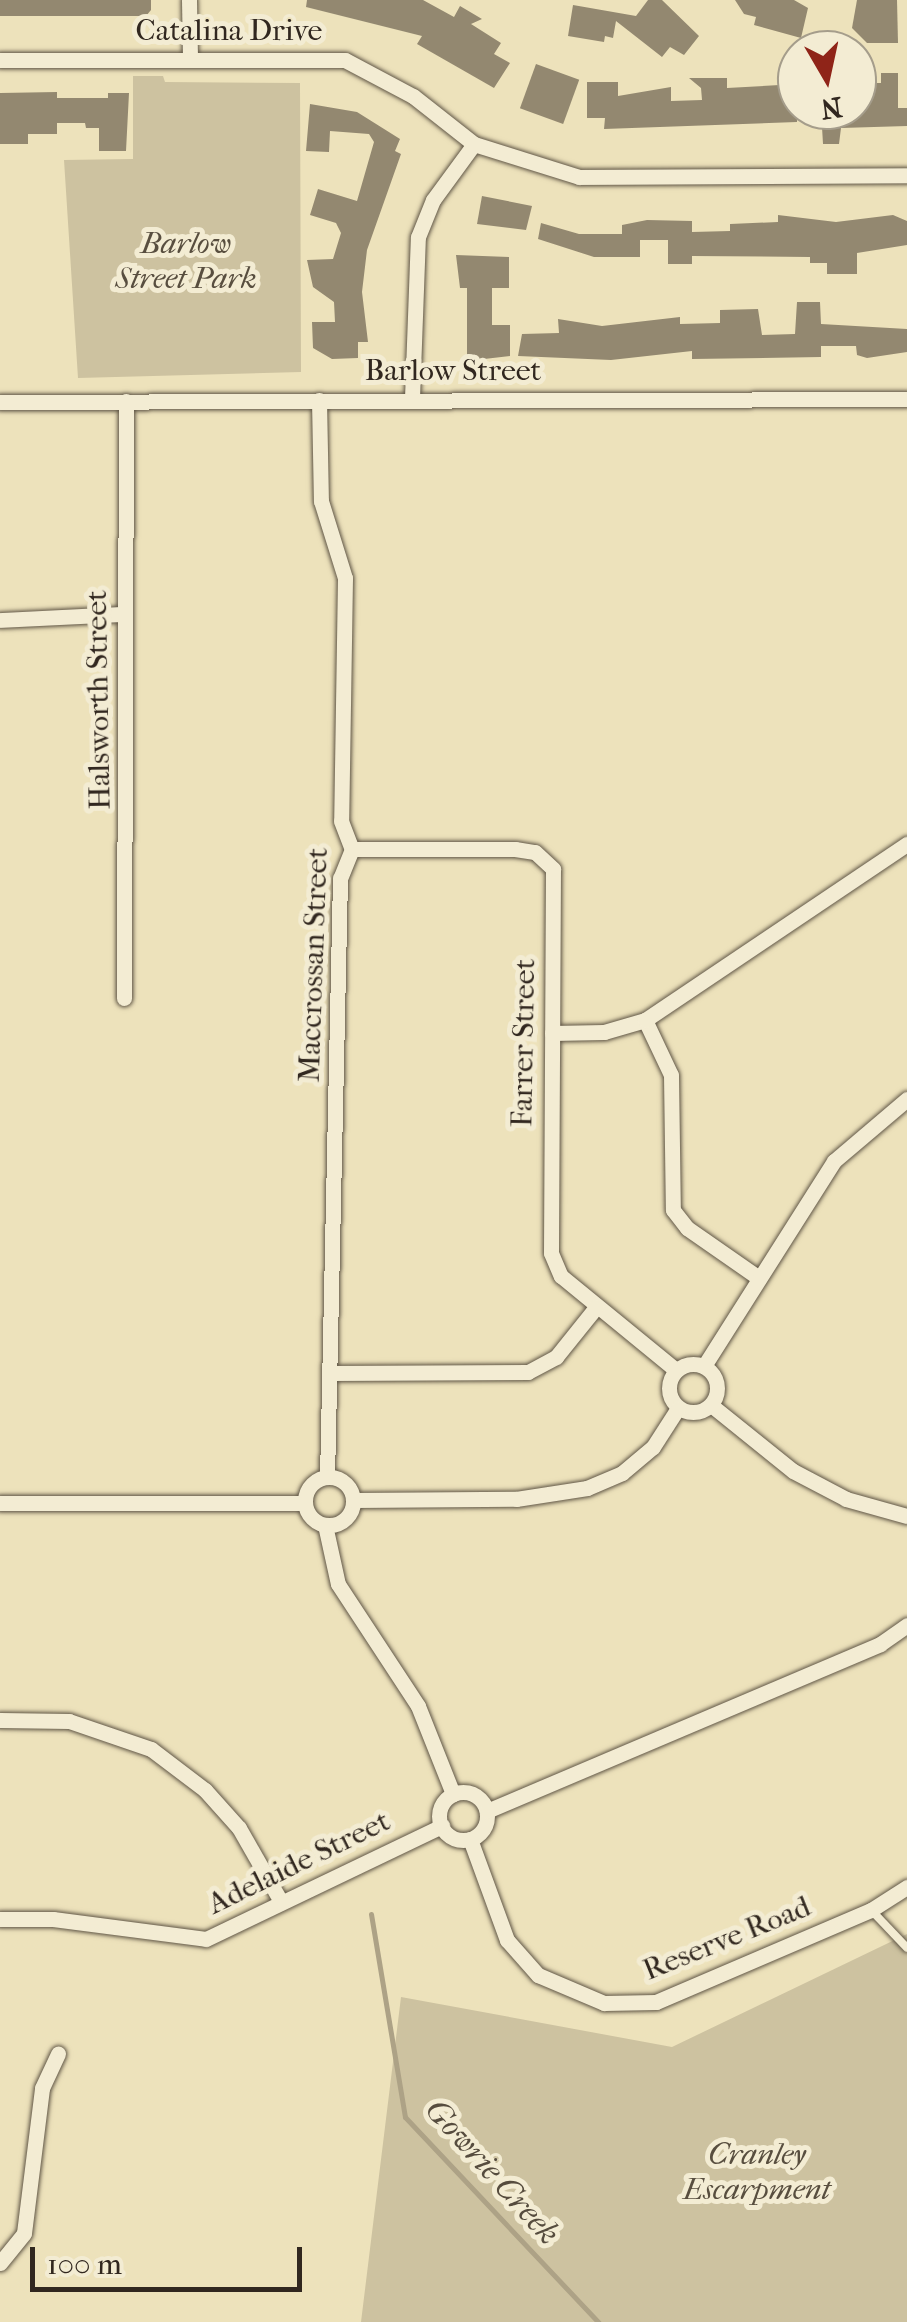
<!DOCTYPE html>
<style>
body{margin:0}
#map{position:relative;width:907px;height:2322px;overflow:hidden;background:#ede2bb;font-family:"IM FELL French Canon",serif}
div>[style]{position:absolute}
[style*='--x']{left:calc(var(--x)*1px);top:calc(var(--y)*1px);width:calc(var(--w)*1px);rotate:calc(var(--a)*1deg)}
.green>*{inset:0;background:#cdc2a0}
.stream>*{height:5px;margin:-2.5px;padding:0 2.5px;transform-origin:2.5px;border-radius:2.5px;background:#ada286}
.building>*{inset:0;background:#938870;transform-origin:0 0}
.roads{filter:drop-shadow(0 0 2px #605646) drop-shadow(0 0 2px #605646)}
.lane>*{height:8px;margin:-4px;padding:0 4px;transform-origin:4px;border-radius:4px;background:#f3ecd3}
.street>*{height:15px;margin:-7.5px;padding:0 7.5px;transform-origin:7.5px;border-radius:7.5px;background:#f3ecd3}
.street>.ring{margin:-7.5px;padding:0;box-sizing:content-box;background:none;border:15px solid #f3ecd3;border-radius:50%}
span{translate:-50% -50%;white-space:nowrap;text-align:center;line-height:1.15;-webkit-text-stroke:10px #f3ecd3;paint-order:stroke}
.street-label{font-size:30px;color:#31271f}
.park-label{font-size:30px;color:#584e3f;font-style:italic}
.water-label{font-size:32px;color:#564c3e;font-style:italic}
.north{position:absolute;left:777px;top:30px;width:100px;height:100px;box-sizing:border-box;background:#f3ecd3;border:2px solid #a59d8b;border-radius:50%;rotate:171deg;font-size:28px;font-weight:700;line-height:40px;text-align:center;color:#31271f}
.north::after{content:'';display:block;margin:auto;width:35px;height:45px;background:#8f2418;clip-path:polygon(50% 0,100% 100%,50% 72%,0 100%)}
.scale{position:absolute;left:30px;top:2247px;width:272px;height:45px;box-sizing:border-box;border:5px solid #31271f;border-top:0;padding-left:12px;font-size:30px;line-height:35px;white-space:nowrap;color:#31271f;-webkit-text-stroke:8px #f3ecd3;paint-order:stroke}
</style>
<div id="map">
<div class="green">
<div style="clip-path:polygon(133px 76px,163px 76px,165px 82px,300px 83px,301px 372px,78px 378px,64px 160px,133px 159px)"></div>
<div style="clip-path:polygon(907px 1934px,907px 2322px,361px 2322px,401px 1997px,672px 2047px)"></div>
</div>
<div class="stream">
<div style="--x:371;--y:1914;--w:206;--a:80.5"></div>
<div style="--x:405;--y:2117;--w:282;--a:46.7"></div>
</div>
<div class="building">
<div style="clip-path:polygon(0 0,151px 0,151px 10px,146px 16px,0 16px)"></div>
<div style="clip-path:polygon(307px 0,423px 0,454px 17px,460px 6px,482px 19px,471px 24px,501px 43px,494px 54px,510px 63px,494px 88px,417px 44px,422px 36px,306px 7px)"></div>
<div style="clip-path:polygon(648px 0,662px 0,699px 36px,684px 55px,670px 47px,662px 57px,616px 21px,613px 38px,605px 36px,604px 42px,568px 36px,573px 5px,636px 16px)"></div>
<div style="clip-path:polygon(735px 0,794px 0,808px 8px,801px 38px,754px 25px,756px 17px,744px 14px)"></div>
<div style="clip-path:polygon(857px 0,897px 0,898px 43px,867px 43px,852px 28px)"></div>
<div style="left:536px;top:64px;width:46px;height:47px;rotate:20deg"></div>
<div style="clip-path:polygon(881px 73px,898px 73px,898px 108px,907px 108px,907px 126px,841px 128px,839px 144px,823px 144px,821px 110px,867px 109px,868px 83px,881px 83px)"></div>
<div style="clip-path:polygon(689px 78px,727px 78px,727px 88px,797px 84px,797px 122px,604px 129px,605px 118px,587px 118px,587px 82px,618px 82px,618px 96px,671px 87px,671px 101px,702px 100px,701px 88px)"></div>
<div style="clip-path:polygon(57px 92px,57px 98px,108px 98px,108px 93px,129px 93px,126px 151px,99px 151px,99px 128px,86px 128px,85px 123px,57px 123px,57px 134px,28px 134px,28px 144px,0 144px,0 93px)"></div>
<div style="clip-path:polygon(310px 104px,357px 112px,400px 139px,395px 151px,401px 154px,367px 250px,362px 292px,368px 342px,358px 342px,358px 358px,332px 359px,313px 348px,312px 322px,335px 322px,334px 302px,313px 287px,307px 260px,333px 259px,341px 233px,336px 223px,310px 215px,318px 189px,357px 201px,374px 142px,369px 134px,330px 131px,329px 152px,306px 151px)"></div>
<div style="clip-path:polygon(482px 196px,532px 206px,526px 230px,477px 224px)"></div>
<div style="clip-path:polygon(778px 215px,836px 222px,893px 215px,907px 221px,907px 245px,857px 253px,857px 274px,827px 274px,827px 263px,810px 263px,810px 257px,692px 256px,692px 264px,668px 264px,668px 240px,640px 240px,640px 257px,594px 257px,538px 239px,541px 223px,579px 234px,622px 234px,622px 225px,647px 220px,692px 221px,692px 232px,730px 231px,730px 224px,778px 222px)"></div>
<div style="clip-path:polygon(456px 255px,509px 257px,509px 288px,492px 288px,492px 325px,510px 325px,510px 356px,467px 361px,467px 288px,460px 288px)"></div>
<div style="clip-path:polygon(797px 302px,820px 302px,821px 324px,907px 329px,907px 352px,867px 358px,857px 355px,856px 346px,821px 346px,821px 357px,692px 359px,692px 351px,611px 360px,518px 356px,522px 334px,559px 333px,558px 319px,602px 326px,680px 317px,680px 324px,720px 323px,720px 310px,758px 309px,762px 335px,795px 334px)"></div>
</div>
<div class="roads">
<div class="lane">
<div style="--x:871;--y:1910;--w:52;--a:46.5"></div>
</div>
<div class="street">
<div style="--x:189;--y:0;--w:57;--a:89"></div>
<div style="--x:0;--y:60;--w:345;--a:0"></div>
<div style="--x:345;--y:60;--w:77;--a:27.9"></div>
<div style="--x:413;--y:96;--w:78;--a:38.2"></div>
<div style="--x:474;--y:144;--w:110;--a:17.4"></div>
<div style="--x:579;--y:177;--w:328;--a:-0.3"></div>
<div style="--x:412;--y:398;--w:161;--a:-87.9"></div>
<div style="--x:418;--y:237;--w:40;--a:-68"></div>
<div style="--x:433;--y:200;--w:69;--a:-53.8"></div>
<div style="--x:319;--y:400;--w:101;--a:88.9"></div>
<div style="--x:321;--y:501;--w:81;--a:72.7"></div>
<div style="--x:345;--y:578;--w:243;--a:90.9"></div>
<div style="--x:341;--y:821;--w:30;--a:69"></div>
<div style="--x:352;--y:849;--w:31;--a:112"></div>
<div style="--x:340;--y:878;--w:599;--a:91.24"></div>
<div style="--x:0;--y:402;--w:907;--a:-0.19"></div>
<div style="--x:0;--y:620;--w:124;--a:-2.8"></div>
<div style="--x:352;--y:849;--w:163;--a:0"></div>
<div style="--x:515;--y:849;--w:20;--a:9"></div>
<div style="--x:535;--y:852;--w:25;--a:43"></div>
<div style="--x:553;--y:869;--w:384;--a:90.3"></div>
<div style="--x:551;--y:1253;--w:25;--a:67"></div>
<div style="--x:561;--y:1276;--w:149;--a:39.3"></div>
<div style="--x:124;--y:998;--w:597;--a:-89.81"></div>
<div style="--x:645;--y:1020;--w:61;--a:64.7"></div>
<div style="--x:671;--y:1075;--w:135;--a:89.2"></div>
<div style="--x:673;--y:1210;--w:23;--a:52"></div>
<div style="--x:687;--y:1228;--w:88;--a:34.8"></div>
<div style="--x:552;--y:1033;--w:52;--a:-1.1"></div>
<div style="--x:604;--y:1032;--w:43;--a:-16.3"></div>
<div style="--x:645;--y:1020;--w:316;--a:-33.9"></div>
<div class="ring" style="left:669px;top:1364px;width:33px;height:33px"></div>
<div style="--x:704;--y:1366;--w:243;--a:-57.6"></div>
<div style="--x:834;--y:1161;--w:96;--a:-40.3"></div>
<div style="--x:330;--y:1373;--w:198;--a:-0.3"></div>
<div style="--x:528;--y:1372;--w:32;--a:-28"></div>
<div style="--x:556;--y:1357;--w:65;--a:-51.2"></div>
<div style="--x:711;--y:1405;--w:105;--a:38.8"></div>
<div style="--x:793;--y:1471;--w:60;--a:27.8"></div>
<div style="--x:846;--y:1499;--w:63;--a:15.6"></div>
<div class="ring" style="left:305px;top:1477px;width:33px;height:33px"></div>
<div style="--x:354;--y:1500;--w:162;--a:-0.4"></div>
<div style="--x:516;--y:1499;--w:72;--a:-8.8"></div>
<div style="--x:587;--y:1488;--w:38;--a:-23"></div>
<div style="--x:622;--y:1473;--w:40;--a:-40"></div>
<div style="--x:653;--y:1447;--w:46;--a:-57.3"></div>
<div style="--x:0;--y:1503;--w:304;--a:0"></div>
<div style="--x:325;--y:1525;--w:60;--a:77.6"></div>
<div style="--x:338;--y:1584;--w:146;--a:56.7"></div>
<div style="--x:418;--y:1706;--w:95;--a:68.3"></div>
<div style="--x:0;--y:1720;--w:69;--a:0.8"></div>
<div style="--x:69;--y:1721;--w:87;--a:18.9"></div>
<div style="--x:151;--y:1749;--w:68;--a:37.2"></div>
<div style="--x:205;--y:1790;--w:51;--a:48.2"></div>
<div style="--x:239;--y:1828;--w:83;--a:60.3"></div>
<div class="ring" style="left:439px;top:1792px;width:33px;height:33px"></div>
<div style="--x:487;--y:1811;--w:427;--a:-23"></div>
<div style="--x:880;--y:1644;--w:33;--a:-35"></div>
<div style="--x:470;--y:1839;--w:108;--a:69.9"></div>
<div style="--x:507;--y:1940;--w:47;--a:48.5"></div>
<div style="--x:538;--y:1975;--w:72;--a:23"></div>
<div style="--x:604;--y:2003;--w:52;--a:-1.1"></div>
<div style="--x:656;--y:2002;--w:234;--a:-23.2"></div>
<div style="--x:871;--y:1910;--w:43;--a:-32.6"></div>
<div style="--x:0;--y:1919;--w:53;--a:0"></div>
<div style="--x:53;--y:1919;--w:154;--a:7.4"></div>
<div style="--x:206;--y:1939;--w:262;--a:-25.6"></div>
<div style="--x:0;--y:2263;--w:38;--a:-51"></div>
<div style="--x:24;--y:2233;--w:146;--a:-82.9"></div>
<div style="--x:42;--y:2088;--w:38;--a:-65"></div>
</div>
</div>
<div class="street-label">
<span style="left:229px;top:31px">Catalina Drive</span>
<span style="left:453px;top:371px">Barlow Street</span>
<span style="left:99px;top:700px;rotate:-91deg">Halsworth Street</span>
<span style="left:314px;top:965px;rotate:-88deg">Maccrossan Street</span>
<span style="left:524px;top:1043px;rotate:-89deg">Farrer Street</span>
<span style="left:299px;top:1863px;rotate:-26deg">Adelaide Street</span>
<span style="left:727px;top:1939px;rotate:-22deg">Reserve Road</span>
</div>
<div class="park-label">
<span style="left:186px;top:261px">Barlow<br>Street Park</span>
<span style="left:757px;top:2172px">Cranley<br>Escarpment</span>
</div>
<div class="water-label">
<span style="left:492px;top:2172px;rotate:48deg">Gowrie Creek</span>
</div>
<div class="north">N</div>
<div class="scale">100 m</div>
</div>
